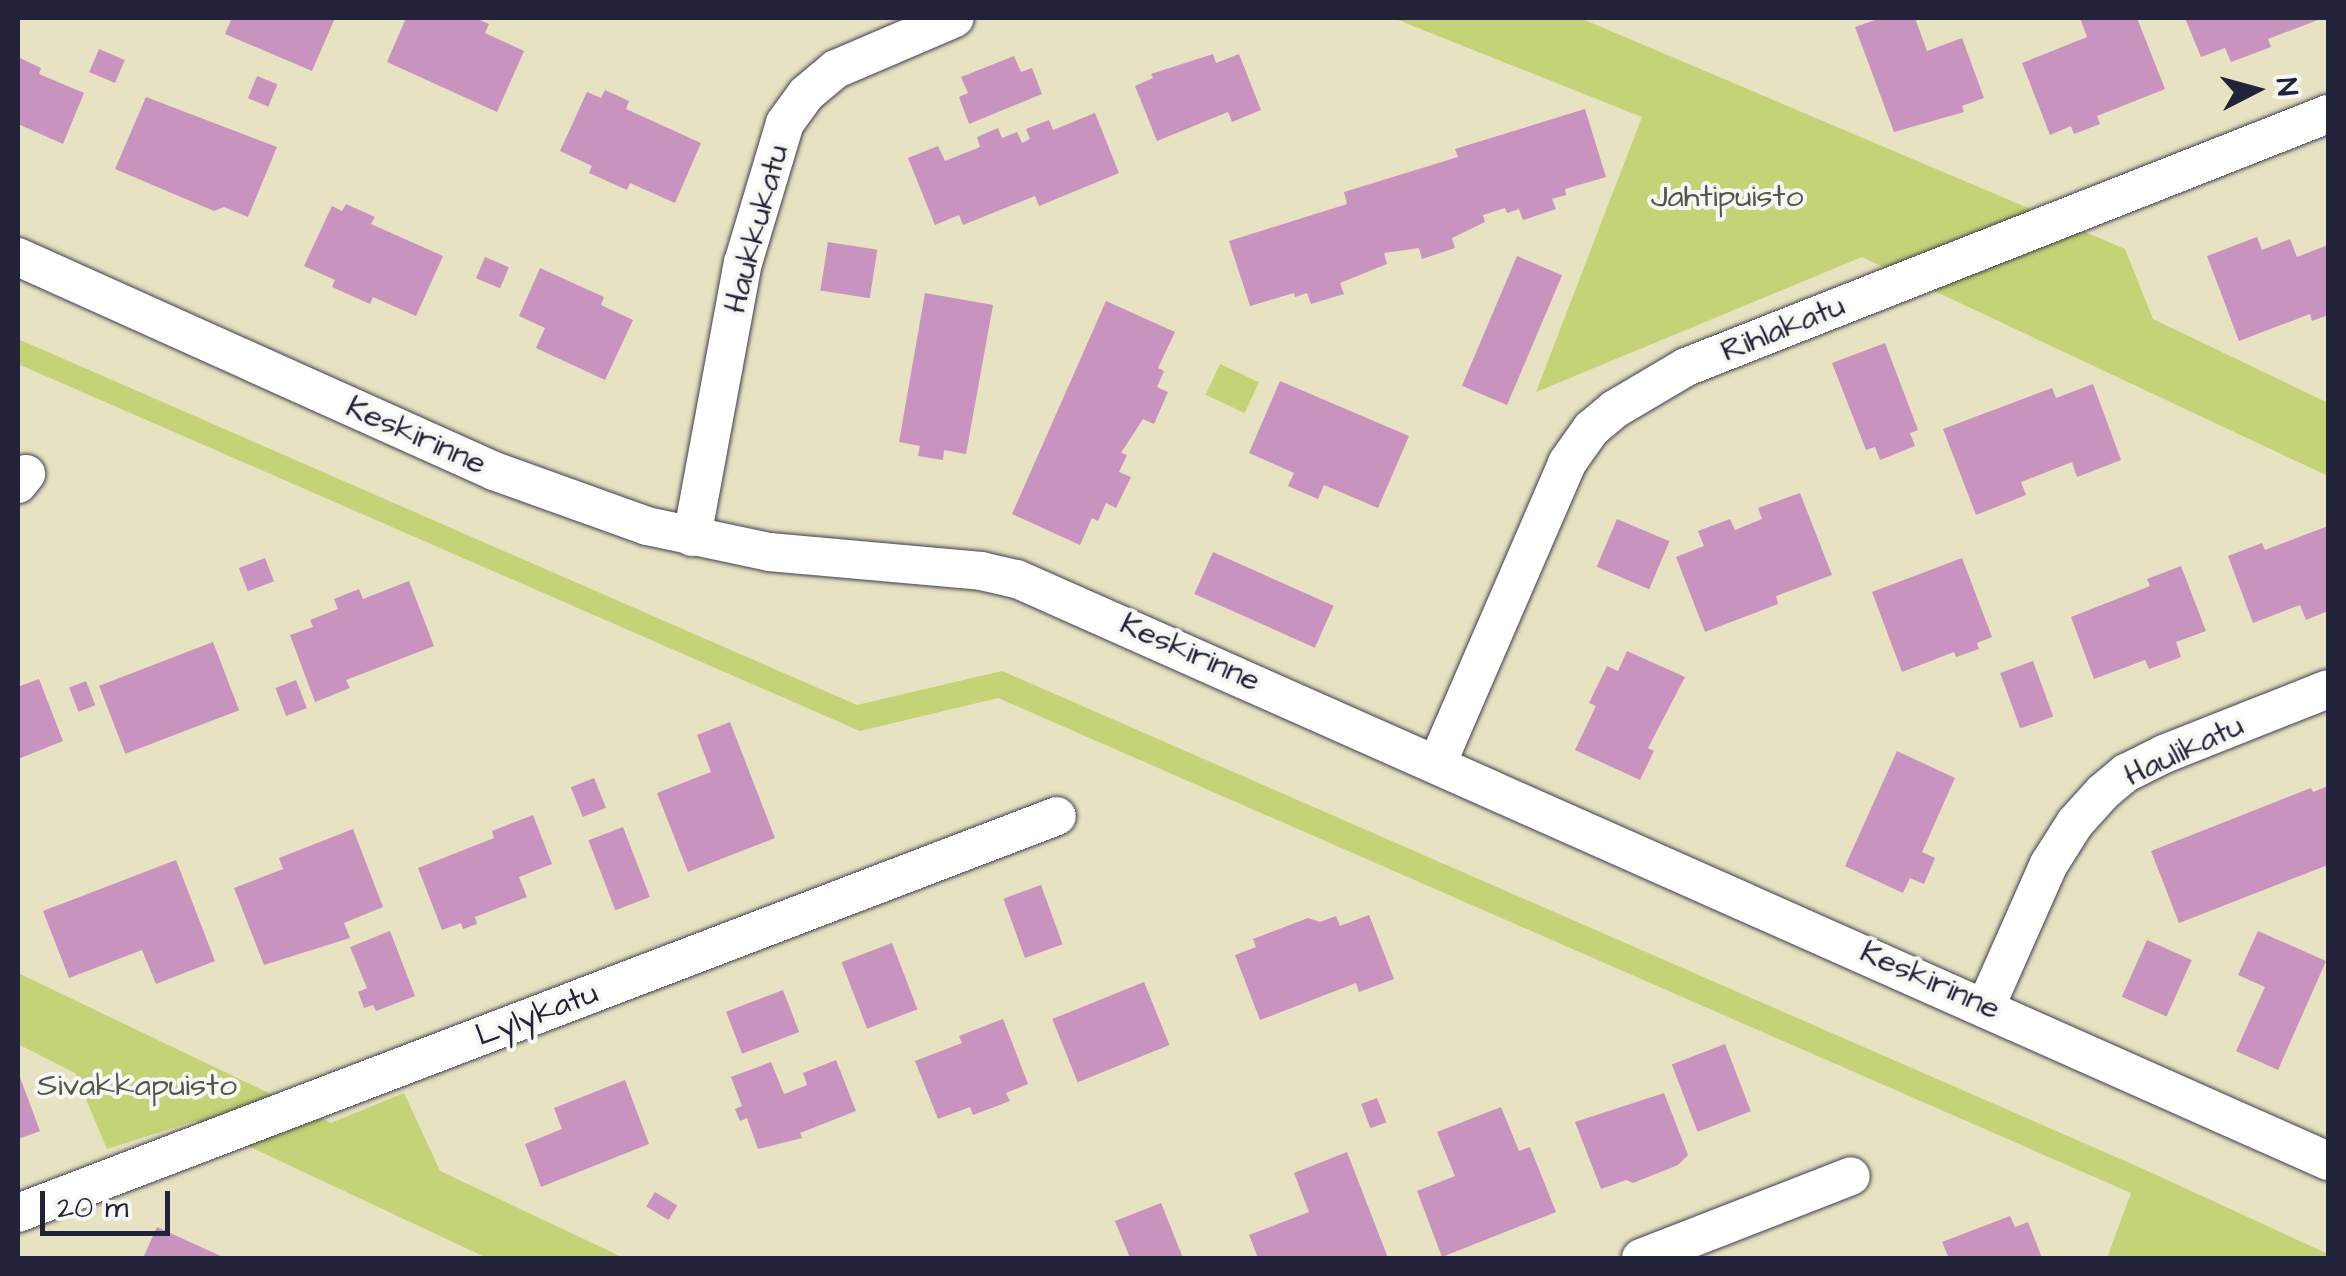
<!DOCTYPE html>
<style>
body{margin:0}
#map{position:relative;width:2346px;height:1276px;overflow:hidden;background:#e7e2c1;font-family:"Architects Daughter",sans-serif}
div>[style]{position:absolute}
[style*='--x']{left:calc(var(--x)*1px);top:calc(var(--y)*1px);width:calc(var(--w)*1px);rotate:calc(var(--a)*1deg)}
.green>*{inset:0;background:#c3d375;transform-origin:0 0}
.building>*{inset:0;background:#c993c0;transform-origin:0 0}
.roads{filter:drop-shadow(0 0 2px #403f4f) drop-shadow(0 0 2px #403f4f)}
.street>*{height:38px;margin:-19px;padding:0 19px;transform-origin:19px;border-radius:19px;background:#fff}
span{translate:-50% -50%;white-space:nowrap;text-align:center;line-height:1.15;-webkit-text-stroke:8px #f6f6f2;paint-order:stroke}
.park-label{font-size:32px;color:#52574c}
.street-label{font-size:32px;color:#22223b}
.frame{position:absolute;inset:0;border:20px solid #22223b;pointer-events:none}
.north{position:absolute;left:2206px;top:40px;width:100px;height:100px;-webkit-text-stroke:8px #f6f6f2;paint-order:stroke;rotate:84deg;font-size:28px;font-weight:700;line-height:40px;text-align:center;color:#22223b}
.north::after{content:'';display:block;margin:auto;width:35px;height:45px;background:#22223b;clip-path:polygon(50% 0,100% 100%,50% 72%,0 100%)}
.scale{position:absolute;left:40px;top:1191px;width:130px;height:45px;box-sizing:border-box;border:5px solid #22223b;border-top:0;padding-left:12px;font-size:30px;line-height:35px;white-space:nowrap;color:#22223b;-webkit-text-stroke:8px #f6f6f2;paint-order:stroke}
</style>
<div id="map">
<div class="green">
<div style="clip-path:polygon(1393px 18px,1580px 18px,2125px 249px,2153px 319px,2328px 403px,2328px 476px,1862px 257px,1536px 392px,1642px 117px)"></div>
<div style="clip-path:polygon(18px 339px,857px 705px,1002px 671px,2141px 1168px,2328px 1254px,2328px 1258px,2107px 1258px,2131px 1193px,998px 698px,860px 731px,18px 364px)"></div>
<div style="left:1220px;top:364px;width:43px;height:34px;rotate:25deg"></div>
<div style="clip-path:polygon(18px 973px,331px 1123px,404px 1093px,440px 1171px,624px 1258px,487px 1258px,195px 1121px,107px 1149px,75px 1073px,18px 1044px)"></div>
</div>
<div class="building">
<div style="clip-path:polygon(232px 18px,335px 18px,312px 71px,225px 34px)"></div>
<div style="clip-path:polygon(406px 18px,475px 18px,489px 24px,485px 33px,524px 51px,497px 112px,387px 62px)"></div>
<div style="clip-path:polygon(1881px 18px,1915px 18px,1927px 51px,1962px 38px,1984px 98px,1962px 106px,1964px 112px,1894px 132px,1855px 27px)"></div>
<div style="clip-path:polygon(2080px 18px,2137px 18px,2165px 89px,2097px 116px,2100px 124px,2074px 134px,2071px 126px,2050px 135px,2022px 63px,2087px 37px)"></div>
<div style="clip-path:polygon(2185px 18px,2323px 18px,2268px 39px,2271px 47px,2231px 62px,2225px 48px,2201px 57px)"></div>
<div style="left:99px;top:49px;width:28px;height:25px;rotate:23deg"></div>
<div style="clip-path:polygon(1213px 54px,1216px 63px,1239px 54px,1261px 110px,1232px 122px,1228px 112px,1157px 141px,1135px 86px,1153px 78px,1151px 74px)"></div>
<div style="clip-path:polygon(1014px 56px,1021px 72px,1032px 68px,1042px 94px,969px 124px,959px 97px,968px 93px,961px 77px)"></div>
<div style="clip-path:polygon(18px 57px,41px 68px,39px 74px,84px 93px,63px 144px,18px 124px)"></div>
<div style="left:257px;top:76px;width:22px;height:24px;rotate:22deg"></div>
<div style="clip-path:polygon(605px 90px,629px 101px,626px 109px,701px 143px,675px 203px,630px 183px,627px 190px,589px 173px,592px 166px,560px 151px,587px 92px,601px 98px)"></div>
<div style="clip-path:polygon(146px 97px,277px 147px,248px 217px,224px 207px,214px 211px,115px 169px)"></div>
<div style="clip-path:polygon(1585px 109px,1606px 177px,1565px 189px,1566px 195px,1552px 199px,1556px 209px,1523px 220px,1519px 209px,1507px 213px,1505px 208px,1483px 215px,1485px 222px,1452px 238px,1455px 248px,1422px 259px,1419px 248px,1384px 253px,1387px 264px,1340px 283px,1344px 294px,1311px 304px,1307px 293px,1295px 297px,1294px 293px,1250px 306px,1229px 241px,1347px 204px,1344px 192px,1458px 157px,1455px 149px)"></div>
<div style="clip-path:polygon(1095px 113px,1119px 173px,1039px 206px,1035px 196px,963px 225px,959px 215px,935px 225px,908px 158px,938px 146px,945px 161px,980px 147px,977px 137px,998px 128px,1002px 138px,1017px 132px,1022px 143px,1030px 139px,1026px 129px,1049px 120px,1053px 130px)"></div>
<div style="clip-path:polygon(346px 204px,375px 217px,371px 224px,443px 256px,416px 316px,373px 297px,370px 304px,332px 287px,335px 280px,304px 266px,332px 206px,342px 211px)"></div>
<div style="clip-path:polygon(2257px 237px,2262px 250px,2290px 239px,2297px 257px,2328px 245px,2328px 315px,2312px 321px,2310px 314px,2239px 341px,2207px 256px)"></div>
<div style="left:828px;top:242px;width:50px;height:49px;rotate:9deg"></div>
<div style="left:1517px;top:256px;width:49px;height:141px;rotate:23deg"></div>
<div style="left:485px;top:257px;width:26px;height:23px;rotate:23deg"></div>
<div style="clip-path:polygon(540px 268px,604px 297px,601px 305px,633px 320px,605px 380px,536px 348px,545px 328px,519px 316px)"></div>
<div style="clip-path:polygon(925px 293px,993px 305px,966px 454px,944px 450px,943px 460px,918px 456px,920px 446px,899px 442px)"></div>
<div style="clip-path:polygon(1106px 301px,1175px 332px,1158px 368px,1164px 371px,1157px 387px,1168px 392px,1154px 424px,1143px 419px,1121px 453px,1127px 455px,1119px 472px,1131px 477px,1116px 508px,1106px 503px,1098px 521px,1092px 518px,1080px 545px,1012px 514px)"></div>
<div style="clip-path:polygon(1885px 343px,1918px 430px,1910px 433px,1915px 446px,1880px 460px,1875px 447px,1866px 450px,1832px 363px)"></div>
<div style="clip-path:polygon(1280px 381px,1409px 436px,1378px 508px,1324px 485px,1318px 499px,1288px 486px,1294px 473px,1249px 453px)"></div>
<div style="clip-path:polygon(2093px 384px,2121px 460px,2077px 477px,2072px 462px,2021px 482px,2026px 495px,1976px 515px,1943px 429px,2052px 388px,2056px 398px)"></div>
<div style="clip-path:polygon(1800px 493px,1832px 575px,1776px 596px,1778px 604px,1705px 632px,1676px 557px,1704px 546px,1698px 531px,1730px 519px,1735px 530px,1762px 519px,1758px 508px)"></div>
<div style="left:1617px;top:519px;width:57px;height:52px;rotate:23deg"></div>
<div style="clip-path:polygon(2328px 526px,2328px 611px,2306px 620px,2300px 605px,2253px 623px,2228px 556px,2262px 543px,2265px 550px)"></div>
<div style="left:1213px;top:552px;width:132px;height:46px;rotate:24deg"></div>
<div style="left:265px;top:558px;width:25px;height:28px;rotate:69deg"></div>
<div style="clip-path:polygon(1962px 558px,1992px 637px,1977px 643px,1979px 649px,1956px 657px,1954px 652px,1902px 672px,1872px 592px)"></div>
<div style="clip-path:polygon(2181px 566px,2206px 631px,2176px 642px,2181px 657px,2149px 669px,2145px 660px,2094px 679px,2071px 617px,2150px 586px,2147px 579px)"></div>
<div style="clip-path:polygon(409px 581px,434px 646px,346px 680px,350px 688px,315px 702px,290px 635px,313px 627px,310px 620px,338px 609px,334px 599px,359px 589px,363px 599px)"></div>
<div style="left:213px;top:642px;width:73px;height:122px;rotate:69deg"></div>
<div style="clip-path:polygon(1627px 651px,1685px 677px,1648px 748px,1654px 751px,1640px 780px,1575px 750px,1596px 706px,1589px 703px,1607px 666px,1618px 671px)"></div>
<div style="left:2033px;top:661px;width:59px;height:35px;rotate:70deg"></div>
<div style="clip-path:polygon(18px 679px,20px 686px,39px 679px,63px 741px,18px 759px)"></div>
<div style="left:296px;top:680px;width:30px;height:22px;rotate:69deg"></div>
<div style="left:86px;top:681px;width:26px;height:18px;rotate:69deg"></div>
<div style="clip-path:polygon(730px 722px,775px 838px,688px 872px,657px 793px,711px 772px,697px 735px)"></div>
<div style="clip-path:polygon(1897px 751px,1955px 778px,1922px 852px,1935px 858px,1924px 884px,1910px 878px,1903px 893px,1845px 866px)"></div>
<div style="left:594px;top:778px;width:32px;height:25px;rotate:68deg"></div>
<div style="clip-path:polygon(2328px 786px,2328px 865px,2179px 923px,2151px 851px,2311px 788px,2313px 792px)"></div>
<div style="clip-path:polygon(533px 815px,552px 864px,519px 877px,527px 897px,475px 917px,477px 924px,463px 929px,461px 923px,442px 930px,418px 868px,494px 838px,492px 831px)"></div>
<div style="left:623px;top:827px;width:75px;height:37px;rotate:69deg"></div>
<div style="clip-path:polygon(353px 829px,383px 907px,344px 923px,350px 938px,264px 965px,234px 888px,283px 869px,279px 858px)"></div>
<div style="clip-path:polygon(176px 860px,215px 961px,156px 984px,142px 950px,69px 978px,43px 911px)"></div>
<div style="left:1041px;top:885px;width:63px;height:40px;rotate:70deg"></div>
<div style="clip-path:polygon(1369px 915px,1394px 979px,1359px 992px,1356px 983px,1260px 1020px,1235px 955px,1256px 947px,1253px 939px,1308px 918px,1320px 922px,1336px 916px,1340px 926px)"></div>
<div style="clip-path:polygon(390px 931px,415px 996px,376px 1011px,373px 1005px,364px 1008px,358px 992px,367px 988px,350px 947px)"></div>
<div style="clip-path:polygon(2258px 931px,2326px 961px,2278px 1070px,2236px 1051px,2265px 987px,2238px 975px)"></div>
<div style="left:2147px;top:940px;width:49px;height:62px;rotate:24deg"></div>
<div style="left:892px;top:943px;width:71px;height:54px;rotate:69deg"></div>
<div style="left:1144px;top:982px;width:68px;height:99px;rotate:68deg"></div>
<div style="left:783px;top:990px;width:45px;height:61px;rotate:69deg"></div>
<div style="clip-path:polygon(1003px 1019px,1028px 1084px,1006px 1093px,1010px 1101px,973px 1115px,970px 1107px,938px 1119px,915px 1061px,962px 1043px,959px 1036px)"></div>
<div style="left:1725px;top:1044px;width:72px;height:57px;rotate:69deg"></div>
<div style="clip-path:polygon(836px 1060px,856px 1111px,800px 1133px,802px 1138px,758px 1149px,747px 1118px,740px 1121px,735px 1109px,742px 1106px,731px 1077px,771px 1062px,784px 1094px,807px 1085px,803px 1073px)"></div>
<div style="clip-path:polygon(18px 1072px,40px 1131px,18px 1139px)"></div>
<div style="clip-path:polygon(625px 1080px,649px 1144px,541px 1187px,525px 1144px,562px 1129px,554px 1108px)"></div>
<div style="clip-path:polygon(1664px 1093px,1688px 1155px,1678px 1165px,1633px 1183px,1626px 1180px,1601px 1189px,1575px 1122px)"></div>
<div style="left:1377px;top:1098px;width:26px;height:17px;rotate:69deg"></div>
<div style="clip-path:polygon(1501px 1107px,1519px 1151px,1530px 1147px,1556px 1212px,1442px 1257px,1417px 1191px,1455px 1176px,1437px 1132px)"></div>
<div style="clip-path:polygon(1347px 1152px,1388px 1258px,1258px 1258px,1249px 1235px,1309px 1212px,1294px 1173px)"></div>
<div style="left:655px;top:1192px;width:26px;height:17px;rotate:31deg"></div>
<div style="clip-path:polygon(1161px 1203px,1183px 1258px,1130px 1258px,1115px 1221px)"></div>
<div style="clip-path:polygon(2010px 1216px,2015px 1227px,2028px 1222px,2042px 1258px,1949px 1258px,1942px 1242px)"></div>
<div style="clip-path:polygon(157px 1227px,225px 1258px,143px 1258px)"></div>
</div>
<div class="roads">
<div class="street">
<div style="--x:18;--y:257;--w:522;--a:24.21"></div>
<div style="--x:494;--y:471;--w:163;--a:19.8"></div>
<div style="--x:647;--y:526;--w:125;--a:12"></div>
<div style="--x:769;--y:552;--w:213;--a:5.1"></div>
<div style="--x:981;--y:571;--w:37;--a:13"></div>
<div style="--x:1017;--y:579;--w:1434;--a:23.94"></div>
<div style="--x:18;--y:484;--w:13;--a:-51"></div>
<div style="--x:692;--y:537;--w:279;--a:-79.5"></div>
<div style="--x:743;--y:263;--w:146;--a:-73.3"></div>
<div style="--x:785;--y:123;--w:36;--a:-54"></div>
<div style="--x:806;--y:94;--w:39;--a:-40"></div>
<div style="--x:836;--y:69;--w:129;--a:-23.2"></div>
<div style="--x:1437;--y:764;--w:328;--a:-66.6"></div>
<div style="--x:1567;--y:463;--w:42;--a:-54.8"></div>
<div style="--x:1591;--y:429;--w:31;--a:-40"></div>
<div style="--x:1615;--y:409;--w:82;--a:-30.6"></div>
<div style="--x:1686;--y:367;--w:690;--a:-21.51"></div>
<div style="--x:1986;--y:1006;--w:155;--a:-66.1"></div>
<div style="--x:2049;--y:864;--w:49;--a:-57.6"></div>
<div style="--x:2075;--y:823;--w:42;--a:-47.9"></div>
<div style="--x:2103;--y:792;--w:30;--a:-40"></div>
<div style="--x:2126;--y:773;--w:42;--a:-26.6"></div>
<div style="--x:2164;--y:754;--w:176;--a:-21.6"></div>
<div style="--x:18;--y:1213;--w:1112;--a:-20.91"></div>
<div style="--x:1641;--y:1258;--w:225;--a:-21.3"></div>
</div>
</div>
<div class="park-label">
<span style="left:1727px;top:197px">Jahtipuisto</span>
<span style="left:137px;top:1086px">Sivakkapuisto</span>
</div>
<div class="street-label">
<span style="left:757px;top:229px;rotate:-75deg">Haukkukatu</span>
<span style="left:1783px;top:329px;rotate:-22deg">Rihlakatu</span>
<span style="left:416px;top:436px;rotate:24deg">Keskirinne</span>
<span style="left:1190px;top:653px;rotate:24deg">Keskirinne</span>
<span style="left:2184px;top:751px;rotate:-25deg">Haulikatu</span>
<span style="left:1930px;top:981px;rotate:24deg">Keskirinne</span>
<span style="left:537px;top:1015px;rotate:-21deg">Lylykatu</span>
</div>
<div class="frame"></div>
<div class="north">N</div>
<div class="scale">20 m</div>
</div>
